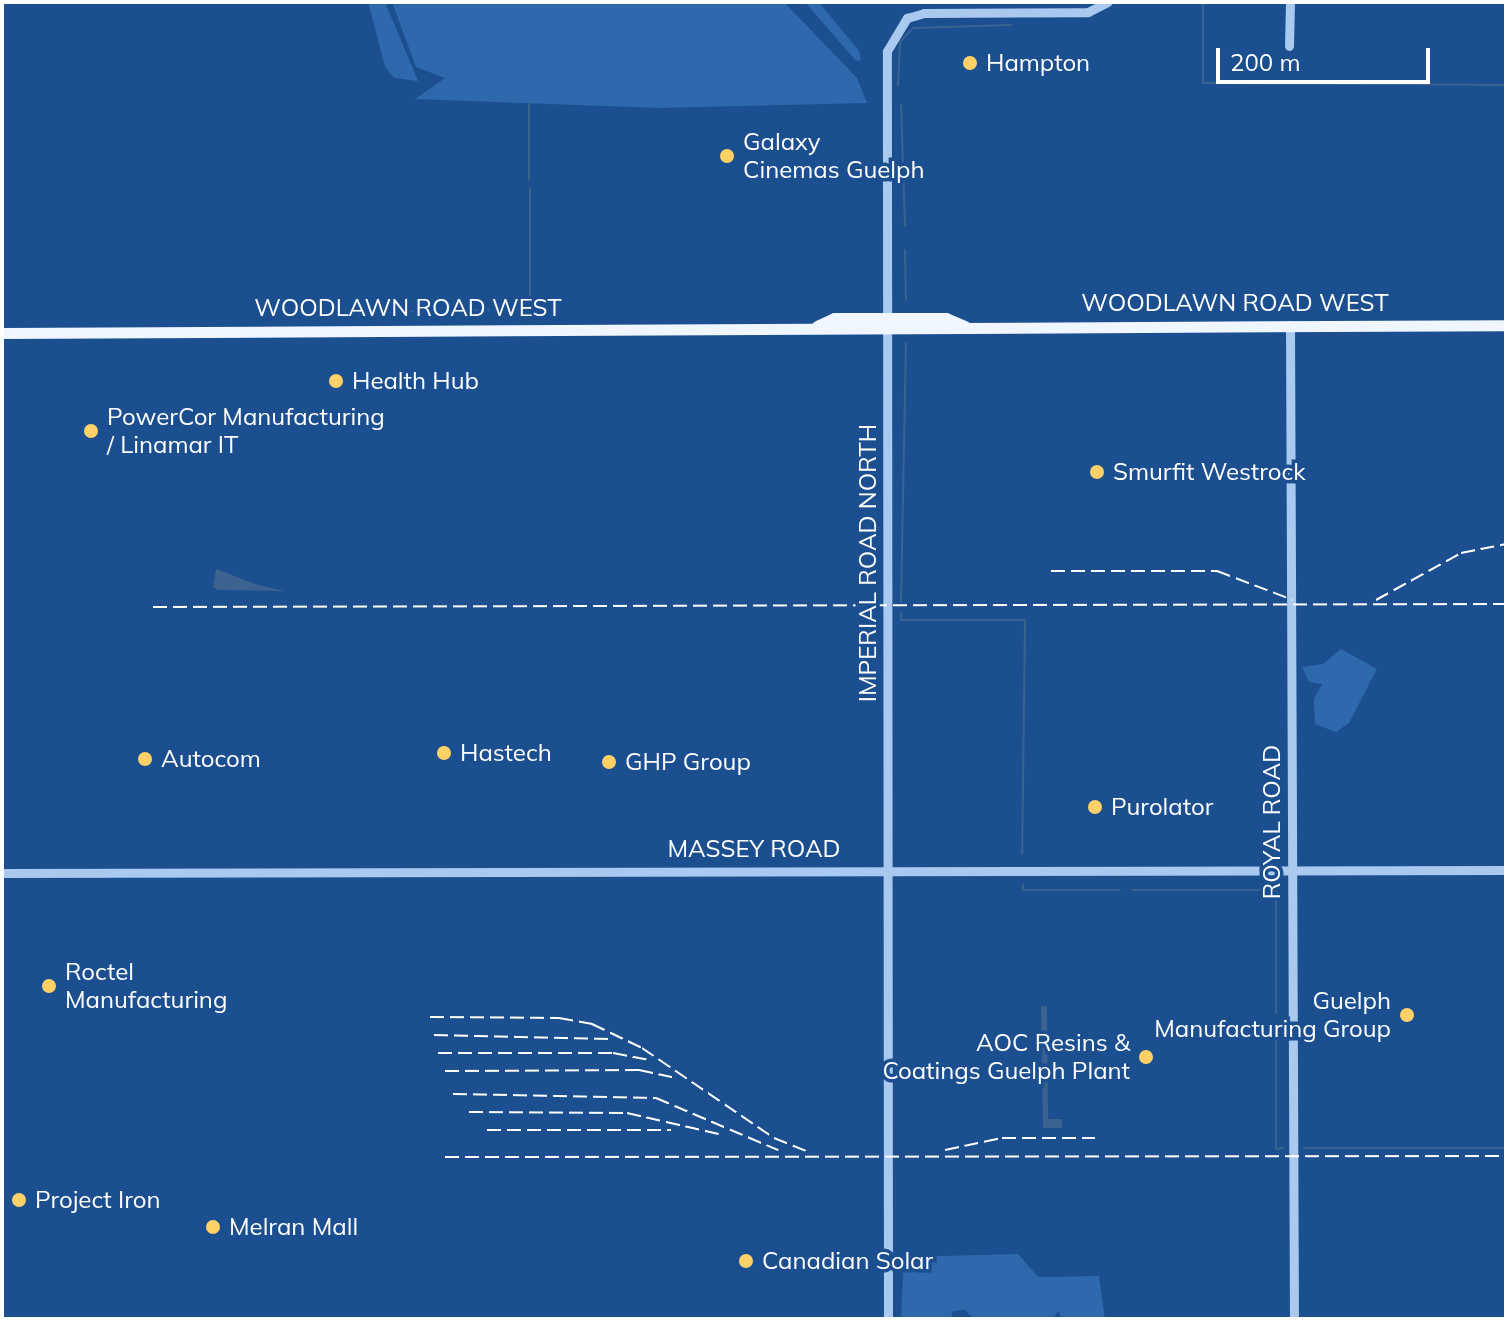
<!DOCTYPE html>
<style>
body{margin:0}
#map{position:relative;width:1508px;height:1321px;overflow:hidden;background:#1b4f8f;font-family:Mulish,sans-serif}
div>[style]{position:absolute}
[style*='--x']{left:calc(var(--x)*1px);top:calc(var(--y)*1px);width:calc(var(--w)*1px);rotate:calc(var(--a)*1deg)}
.green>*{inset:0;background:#2e69ad}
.water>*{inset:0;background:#3c6290}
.stream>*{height:2px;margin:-1px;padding:0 1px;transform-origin:1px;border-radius:1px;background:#3c6290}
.minor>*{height:9px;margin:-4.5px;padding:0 4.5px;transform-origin:4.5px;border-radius:4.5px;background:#a9c9ee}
.major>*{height:11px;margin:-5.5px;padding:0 5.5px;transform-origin:5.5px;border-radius:5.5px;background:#f0f6ff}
.rail>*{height:2px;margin-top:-1px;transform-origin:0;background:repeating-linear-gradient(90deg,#fff 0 14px,transparent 0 20px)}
.dots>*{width:22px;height:22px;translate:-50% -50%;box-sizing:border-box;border:4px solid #1b4f8f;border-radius:50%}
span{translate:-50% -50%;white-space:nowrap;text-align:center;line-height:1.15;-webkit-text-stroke:7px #1b4f8f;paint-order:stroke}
.poi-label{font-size:24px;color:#fff}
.left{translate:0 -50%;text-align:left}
.right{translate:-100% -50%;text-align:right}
.street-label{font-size:24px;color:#fff}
.frame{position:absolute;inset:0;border:4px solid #fff;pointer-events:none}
.scale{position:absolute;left:1216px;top:48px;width:214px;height:36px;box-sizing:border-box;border:4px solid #fff;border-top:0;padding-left:10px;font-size:24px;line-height:28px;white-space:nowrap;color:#fff;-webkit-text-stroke:6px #1b4f8f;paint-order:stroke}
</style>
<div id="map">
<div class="green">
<div style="clip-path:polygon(368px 2px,385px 2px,418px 81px,394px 78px,385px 67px)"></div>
<div style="clip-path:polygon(392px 2px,784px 2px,857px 78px,867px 103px,660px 108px,415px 99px,445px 78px,416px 67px)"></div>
<div style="clip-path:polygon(805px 2px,819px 2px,859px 51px,861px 60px,856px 61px)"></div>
<div style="clip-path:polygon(1341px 649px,1377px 669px,1349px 723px,1336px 732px,1315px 724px,1314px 699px,1322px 684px,1309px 682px,1302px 667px,1323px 664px)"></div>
<div style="clip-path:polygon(1018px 1254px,1038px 1277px,1099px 1276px,1105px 1319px,1062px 1319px,1058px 1311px,1053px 1319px,974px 1319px,965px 1310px,953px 1311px,951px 1319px,901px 1319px,904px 1257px)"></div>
</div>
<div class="water">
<div style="clip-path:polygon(216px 569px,258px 585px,285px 591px,218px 590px,213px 587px)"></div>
<div style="clip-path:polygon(1041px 1006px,1047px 1006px,1048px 1119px,1062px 1119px,1062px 1128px,1043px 1128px)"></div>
</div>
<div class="stream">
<div style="--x:1203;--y:2;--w:81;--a:90"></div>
<div style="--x:1203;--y:83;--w:303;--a:0.4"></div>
<div style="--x:898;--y:85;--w:43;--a:-87.3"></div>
<div style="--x:900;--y:42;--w:19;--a:-47"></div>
<div style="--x:913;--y:28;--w:98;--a:-1.8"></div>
<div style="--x:529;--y:103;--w:77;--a:90"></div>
<div style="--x:901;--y:105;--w:121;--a:88.1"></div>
<div style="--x:905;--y:250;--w:50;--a:88.9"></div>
<div style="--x:466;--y:310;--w:23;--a:0"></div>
<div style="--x:501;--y:310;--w:29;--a:0"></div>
<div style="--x:530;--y:310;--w:122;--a:-90"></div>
<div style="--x:317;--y:312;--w:27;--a:0"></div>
<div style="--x:356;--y:312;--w:96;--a:-0.6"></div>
<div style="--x:901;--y:601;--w:258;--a:-88.9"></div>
<div style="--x:901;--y:613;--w:7;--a:90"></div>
<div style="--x:901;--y:620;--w:124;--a:0"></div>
<div style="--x:1025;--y:620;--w:234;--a:90.7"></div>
<div style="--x:1023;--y:885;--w:5;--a:90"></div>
<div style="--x:1023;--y:890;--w:97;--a:0"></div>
<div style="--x:1132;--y:890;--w:144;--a:0"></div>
<div style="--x:1276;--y:890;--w:123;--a:90"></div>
<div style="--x:1276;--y:1025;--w:124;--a:90"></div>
<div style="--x:1276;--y:1149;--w:8;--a:-7"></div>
<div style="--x:1304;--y:1148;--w:202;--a:0"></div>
</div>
<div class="minor">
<div style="--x:1289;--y:46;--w:44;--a:-88.7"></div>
<div style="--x:1290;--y:325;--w:994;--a:89.77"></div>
<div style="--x:2;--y:873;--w:1504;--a:-0.11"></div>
<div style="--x:888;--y:1319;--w:1268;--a:-90.05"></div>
<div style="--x:887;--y:51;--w:39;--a:-59"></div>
<div style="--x:907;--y:18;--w:18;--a:-16"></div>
<div style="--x:924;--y:13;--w:164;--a:-0.3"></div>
<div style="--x:1088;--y:12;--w:22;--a:-27"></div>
</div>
<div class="major">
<div style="--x:817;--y:326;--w:19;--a:-25"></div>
<div style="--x:834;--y:318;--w:112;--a:0"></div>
<div style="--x:946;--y:318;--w:21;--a:23"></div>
<div style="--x:2;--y:333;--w:1504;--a:-0.3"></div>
</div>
<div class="rail">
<div style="--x:1051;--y:571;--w:166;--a:0"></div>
<div style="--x:1217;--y:571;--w:81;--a:20.9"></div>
<div style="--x:1376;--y:600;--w:97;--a:-28.9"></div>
<div style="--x:1461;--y:553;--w:46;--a:-11.3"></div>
<div style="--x:153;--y:607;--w:1353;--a:-0.13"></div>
<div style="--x:430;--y:1017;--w:129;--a:0.4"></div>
<div style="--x:559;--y:1018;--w:34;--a:10"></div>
<div style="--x:592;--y:1024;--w:55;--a:25.6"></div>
<div style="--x:642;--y:1048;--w:160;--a:34.3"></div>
<div style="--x:774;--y:1138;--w:35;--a:22"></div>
<div style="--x:434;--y:1035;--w:176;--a:1.3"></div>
<div style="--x:438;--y:1053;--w:175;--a:0"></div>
<div style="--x:613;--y:1053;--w:37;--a:11"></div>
<div style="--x:445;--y:1071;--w:194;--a:-0.3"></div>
<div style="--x:639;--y:1070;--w:38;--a:12"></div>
<div style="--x:453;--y:1094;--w:203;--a:1.1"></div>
<div style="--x:656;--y:1098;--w:133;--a:23.1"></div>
<div style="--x:469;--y:1112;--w:158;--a:0.4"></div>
<div style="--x:627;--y:1113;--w:94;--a:12.9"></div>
<div style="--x:487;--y:1130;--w:184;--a:0"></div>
<div style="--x:945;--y:1150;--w:58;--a:-11.9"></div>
<div style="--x:1002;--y:1138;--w:93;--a:0"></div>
<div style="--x:445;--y:1157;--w:1061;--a:-0.05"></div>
</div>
<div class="dots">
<div style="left:970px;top:63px;background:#ffd166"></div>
<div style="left:727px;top:156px;background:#ffd166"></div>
<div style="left:336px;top:381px;background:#ffd166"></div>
<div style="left:91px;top:431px;background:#ffd166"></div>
<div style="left:1097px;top:472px;background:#ffd166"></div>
<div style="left:444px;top:753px;background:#ffd166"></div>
<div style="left:145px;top:759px;background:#ffd166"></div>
<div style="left:609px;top:762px;background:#ffd166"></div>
<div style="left:1095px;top:807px;background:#ffd166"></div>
<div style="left:49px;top:986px;background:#ffd166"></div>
<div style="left:1407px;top:1015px;background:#ffd166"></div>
<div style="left:1146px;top:1057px;background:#ffd166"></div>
<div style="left:19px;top:1200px;background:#ffd166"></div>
<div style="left:213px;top:1227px;background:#ffd166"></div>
<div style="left:746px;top:1261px;background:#ffd166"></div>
</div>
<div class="poi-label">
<span class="left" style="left:986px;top:63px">Hampton</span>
<span class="left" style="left:743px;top:156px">Galaxy<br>Cinemas Guelph</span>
<span class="left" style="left:352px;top:381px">Health Hub</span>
<span class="left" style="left:107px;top:431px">PowerCor Manufacturing<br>/ Linamar IT</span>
<span class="left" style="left:1113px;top:472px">Smurfit Westrock</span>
<span class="left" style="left:460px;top:753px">Hastech</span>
<span class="left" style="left:161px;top:759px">Autocom</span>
<span class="left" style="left:625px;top:762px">GHP Group</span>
<span class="left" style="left:1111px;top:807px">Purolator</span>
<span class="left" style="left:65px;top:986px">Roctel<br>Manufacturing</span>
<span class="right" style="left:1391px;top:1015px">Guelph<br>Manufacturing Group</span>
<span class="right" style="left:1130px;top:1057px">AOC Resins &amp;<br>Coatings Guelph Plant</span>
<span class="left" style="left:35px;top:1200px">Project Iron</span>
<span class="left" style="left:229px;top:1227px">Melran Mall</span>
<span class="left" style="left:762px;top:1261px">Canadian Solar</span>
</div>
<div class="street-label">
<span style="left:1235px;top:303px">WOODLAWN ROAD WEST</span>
<span style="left:408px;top:308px">WOODLAWN ROAD WEST</span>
<span style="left:868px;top:563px;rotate:-90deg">IMPERIAL ROAD NORTH</span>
<span style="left:1272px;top:822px;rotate:-90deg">ROYAL ROAD</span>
<span style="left:754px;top:849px">MASSEY ROAD</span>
</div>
<div class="frame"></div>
<div class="scale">200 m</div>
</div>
